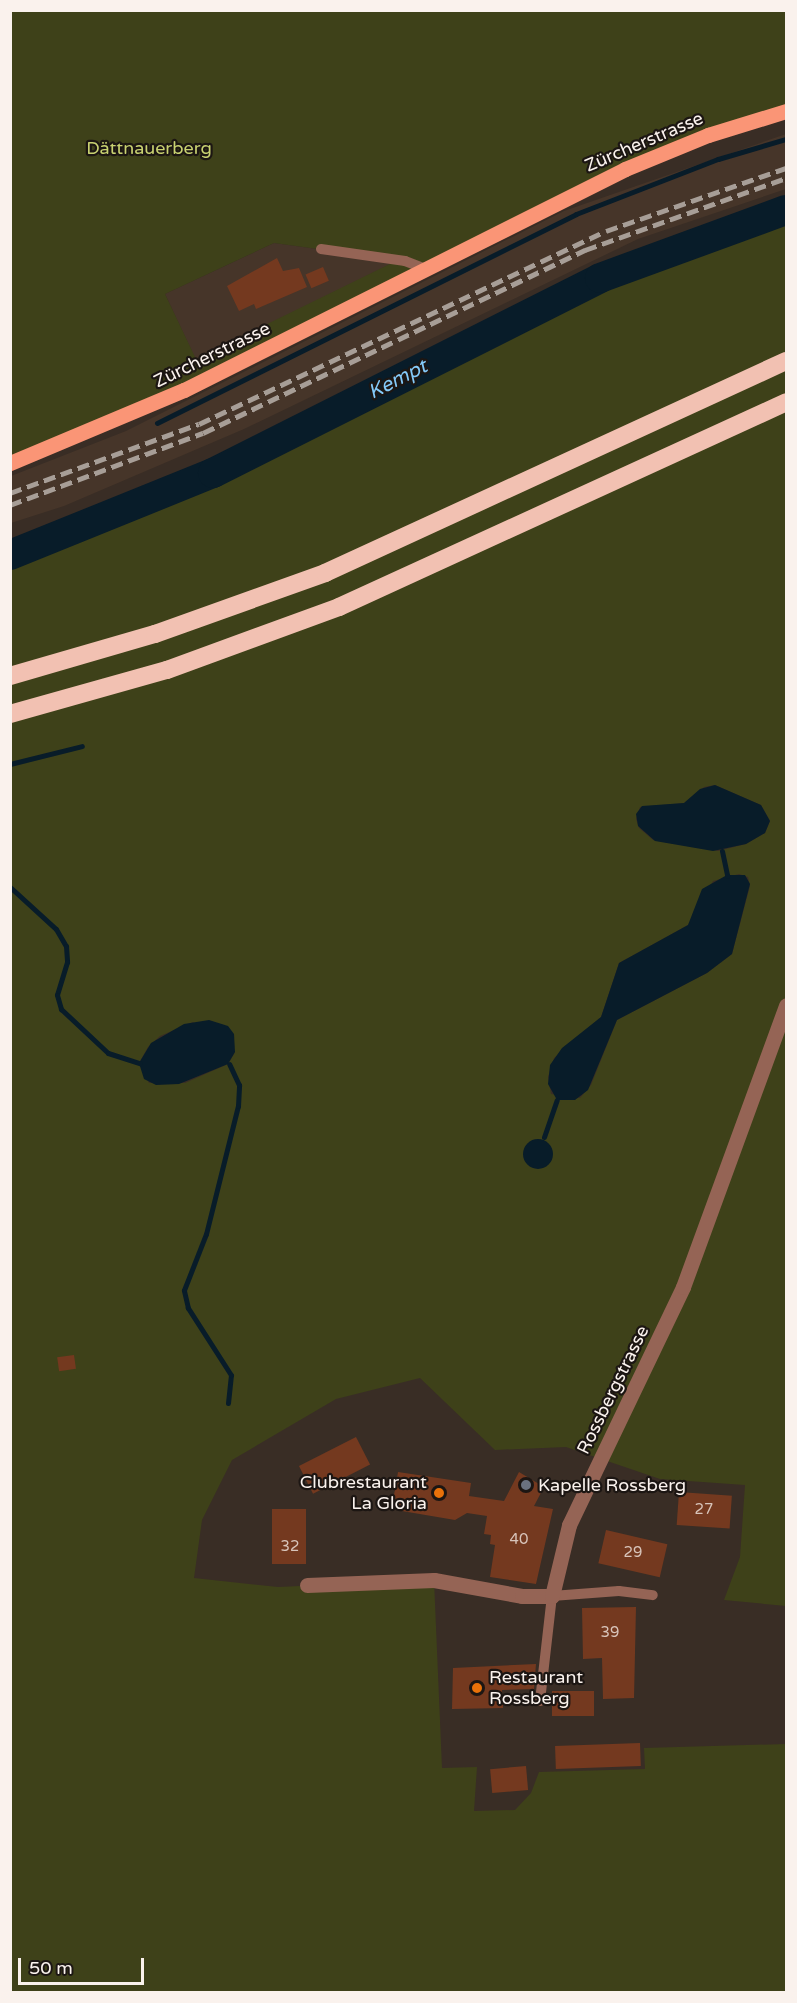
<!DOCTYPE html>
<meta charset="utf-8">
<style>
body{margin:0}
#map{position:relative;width:797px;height:2003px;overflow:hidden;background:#392d25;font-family:"Varela Round",sans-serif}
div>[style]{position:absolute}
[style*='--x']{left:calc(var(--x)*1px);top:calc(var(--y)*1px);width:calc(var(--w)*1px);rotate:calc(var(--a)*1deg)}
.built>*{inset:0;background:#463529}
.green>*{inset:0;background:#3e4119}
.water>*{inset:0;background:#081c29}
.round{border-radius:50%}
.stream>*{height:5px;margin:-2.5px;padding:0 2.5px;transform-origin:2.5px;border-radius:2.5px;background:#081c29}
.river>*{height:30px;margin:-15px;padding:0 15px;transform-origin:15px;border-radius:15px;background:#081c29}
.building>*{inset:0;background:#74391f;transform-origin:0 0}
.lane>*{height:10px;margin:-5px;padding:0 5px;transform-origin:5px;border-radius:5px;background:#956455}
.street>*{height:15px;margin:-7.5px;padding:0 7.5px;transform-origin:7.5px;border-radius:7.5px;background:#956455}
.primary>*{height:15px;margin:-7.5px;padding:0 7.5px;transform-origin:7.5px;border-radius:7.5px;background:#fa9576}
.highway>*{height:18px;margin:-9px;padding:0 9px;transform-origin:9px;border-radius:9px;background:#f2c1b2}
.rail>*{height:4.5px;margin-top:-2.25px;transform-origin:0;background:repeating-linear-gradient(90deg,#a79e97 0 12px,transparent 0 18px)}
.dots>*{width:16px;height:16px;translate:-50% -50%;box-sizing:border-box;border:3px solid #1c1613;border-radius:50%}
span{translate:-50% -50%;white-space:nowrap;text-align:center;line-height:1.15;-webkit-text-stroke:4.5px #1c1613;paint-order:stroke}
.number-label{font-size:15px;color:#d8c4ba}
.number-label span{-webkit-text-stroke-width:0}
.street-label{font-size:18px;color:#faf2ed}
.park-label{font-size:18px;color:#c9d271}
.poi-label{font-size:18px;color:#faf2ed}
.right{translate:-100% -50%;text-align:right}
.left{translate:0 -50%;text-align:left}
.water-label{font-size:20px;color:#84caf9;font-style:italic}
.frame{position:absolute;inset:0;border:12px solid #faf2ed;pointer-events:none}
.scale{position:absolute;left:18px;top:1958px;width:126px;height:27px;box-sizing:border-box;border:3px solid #faf2ed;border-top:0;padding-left:8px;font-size:18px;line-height:21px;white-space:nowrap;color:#faf2ed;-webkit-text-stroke:4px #1c1613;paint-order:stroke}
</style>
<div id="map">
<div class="built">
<div style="clip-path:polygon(786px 134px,786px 189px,638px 239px,244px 429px,64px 506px,11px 523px,11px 476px,126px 431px,564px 211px)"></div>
<div style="clip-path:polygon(274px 243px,399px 260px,196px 360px,165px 294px)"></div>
</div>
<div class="green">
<div style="clip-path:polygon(evenodd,10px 11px,786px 11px,786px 111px,708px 135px,305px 331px,11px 463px,10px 11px,274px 243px,398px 260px,196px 359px,165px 294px,274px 243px)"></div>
<div style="clip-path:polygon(evenodd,786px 221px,786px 1606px,724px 1600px,740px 1557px,745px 1485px,660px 1479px,566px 1447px,495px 1450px,420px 1378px,336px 1399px,232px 1460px,202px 1520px,194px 1578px,278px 1587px,434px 1580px,442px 1768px,477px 1767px,474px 1811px,515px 1810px,531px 1793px,539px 1772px,645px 1769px,644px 1748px,786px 1744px,786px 1992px,11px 1992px,10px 562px,198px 489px,578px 298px,735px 234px,786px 221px,715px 785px,761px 805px,770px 821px,765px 833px,746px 844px,718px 851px,653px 840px,639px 828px,636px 819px,640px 807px,684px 803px,704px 787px,715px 785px,786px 221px,739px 874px,748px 877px,750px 886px,732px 954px,707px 973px,617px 1020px,591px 1085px,580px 1098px,551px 1094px,548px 1077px,554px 1058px,601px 1017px,619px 963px,688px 925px,713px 881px,739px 874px,786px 221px,193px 1022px,235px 1052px,228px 1064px,185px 1083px,149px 1083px,139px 1063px,148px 1047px,160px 1036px,193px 1022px)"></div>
</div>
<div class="water">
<div style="clip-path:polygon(715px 785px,761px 805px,770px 821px,765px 833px,746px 844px,713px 851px,655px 841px,638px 826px,636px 814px,642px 806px,684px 803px,700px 789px)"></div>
<div style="clip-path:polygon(727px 875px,745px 875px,750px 884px,732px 954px,707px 973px,617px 1020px,588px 1090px,575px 1100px,557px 1100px,548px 1084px,550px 1065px,562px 1048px,601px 1017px,619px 963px,688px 925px,702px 889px)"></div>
<div style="clip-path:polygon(209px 1020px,228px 1026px,234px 1034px,235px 1052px,228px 1064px,179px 1084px,156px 1085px,144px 1079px,139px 1063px,151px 1043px,184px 1024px)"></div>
<div class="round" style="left:523px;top:1139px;width:30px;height:30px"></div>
</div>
<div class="stream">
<div style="--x:157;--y:423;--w:468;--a:-26.5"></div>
<div style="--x:576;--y:214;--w:152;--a:-21.2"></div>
<div style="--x:718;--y:159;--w:71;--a:-16.4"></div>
<div style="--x:10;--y:764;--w:74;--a:-14"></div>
<div style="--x:722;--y:851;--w:25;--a:78"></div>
<div style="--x:10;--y:887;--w:62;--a:42.4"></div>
<div style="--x:56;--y:929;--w:20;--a:60"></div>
<div style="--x:66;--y:946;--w:16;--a:86"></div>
<div style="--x:67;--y:962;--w:34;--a:107"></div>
<div style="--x:57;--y:995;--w:15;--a:74"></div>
<div style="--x:61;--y:1009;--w:64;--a:43.1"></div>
<div style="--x:108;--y:1053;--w:33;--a:18"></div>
<div style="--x:544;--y:1137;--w:39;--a:-71"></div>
<div style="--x:228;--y:1403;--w:28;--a:-84"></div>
<div style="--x:231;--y:1375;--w:80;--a:-122.7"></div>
<div style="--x:188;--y:1308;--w:18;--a:-103"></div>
<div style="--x:184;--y:1290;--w:60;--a:-68.6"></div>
<div style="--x:206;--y:1234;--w:132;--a:-76"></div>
<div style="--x:238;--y:1106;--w:21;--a:-87"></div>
<div style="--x:239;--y:1085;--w:23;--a:-115"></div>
</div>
<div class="river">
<div style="--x:10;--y:555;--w:219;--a:-22"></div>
<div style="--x:213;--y:473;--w:433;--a:-26.7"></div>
<div style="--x:600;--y:278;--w:198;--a:-20.1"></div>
</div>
<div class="building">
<div style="clip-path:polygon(277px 258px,283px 271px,299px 268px,307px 287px,256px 309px,254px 304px,239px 311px,227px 286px)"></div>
<div style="left:323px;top:267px;width:15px;height:19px;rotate:67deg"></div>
<div style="left:74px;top:1355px;width:14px;height:17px;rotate:82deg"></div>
<div style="left:356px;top:1437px;width:31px;height:64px;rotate:63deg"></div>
<div style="clip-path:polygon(398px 1472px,471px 1483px,469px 1496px,504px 1501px,519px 1472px,544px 1487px,534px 1506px,553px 1509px,536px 1584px,490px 1577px,495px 1545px,490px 1544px,491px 1535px,484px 1534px,487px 1516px,467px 1513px,455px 1520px,402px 1511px,393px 1501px)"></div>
<div style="left:679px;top:1492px;width:53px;height:33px;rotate:4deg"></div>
<div style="left:272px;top:1509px;width:34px;height:55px"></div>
<div style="left:606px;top:1530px;width:63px;height:34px;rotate:13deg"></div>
<div style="clip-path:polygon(636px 1607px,634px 1698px,603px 1699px,602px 1658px,583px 1659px,582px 1608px)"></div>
<div style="clip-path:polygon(536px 1664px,534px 1689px,502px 1690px,503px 1708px,452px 1709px,453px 1668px)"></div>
<div style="left:594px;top:1691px;width:25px;height:42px;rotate:90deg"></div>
<div style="left:640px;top:1743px;width:23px;height:85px;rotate:88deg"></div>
<div style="left:526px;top:1766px;width:24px;height:36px;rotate:85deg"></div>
</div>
<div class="lane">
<div style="--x:321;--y:249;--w:85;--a:8.1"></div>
<div style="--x:405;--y:261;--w:22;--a:21"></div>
<div style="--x:540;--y:1701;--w:106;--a:-83.5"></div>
<div style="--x:552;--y:1596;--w:67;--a:-4.3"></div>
<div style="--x:619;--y:1591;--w:34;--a:7"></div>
</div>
<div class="street">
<div style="--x:307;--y:1585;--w:127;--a:-2.3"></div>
<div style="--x:434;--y:1580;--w:89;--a:10.3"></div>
<div style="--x:522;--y:1596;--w:30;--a:0"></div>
<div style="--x:552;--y:1596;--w:73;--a:-76.5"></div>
<div style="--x:569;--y:1525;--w:264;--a:-64.4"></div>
<div style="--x:683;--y:1287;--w:300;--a:-69.9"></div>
</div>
<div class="primary">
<div style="--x:10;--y:463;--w:189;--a:-22.8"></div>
<div style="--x:184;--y:390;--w:493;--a:-26.6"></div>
<div style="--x:625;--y:169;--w:90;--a:-22.3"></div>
<div style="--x:708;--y:135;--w:82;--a:-17.1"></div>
</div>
<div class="highway">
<div style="--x:10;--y:676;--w:151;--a:-16.2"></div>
<div style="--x:155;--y:634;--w:181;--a:-19.7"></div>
<div style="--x:325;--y:573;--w:507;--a:-24.7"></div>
<div style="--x:10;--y:714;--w:163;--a:-15.7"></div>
<div style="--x:167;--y:670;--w:183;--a:-20.1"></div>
<div style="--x:339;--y:607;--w:492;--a:-24.6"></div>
</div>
<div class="rail">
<div style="--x:10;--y:493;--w:201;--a:-20.1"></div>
<div style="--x:199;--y:424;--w:450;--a:-25.4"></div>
<div style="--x:606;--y:231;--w:191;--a:-19.3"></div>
<div style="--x:10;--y:505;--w:206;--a:-20.5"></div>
<div style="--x:203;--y:433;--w:424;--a:-25.6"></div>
<div style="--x:585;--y:250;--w:214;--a:-19.7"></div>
</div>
<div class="dots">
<div style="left:526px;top:1485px;background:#6b7280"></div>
<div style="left:439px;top:1493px;background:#e8710a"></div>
<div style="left:477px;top:1688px;background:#e8710a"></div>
</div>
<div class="number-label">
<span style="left:704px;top:1510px">27</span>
<span style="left:519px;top:1540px">40</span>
<span style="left:290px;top:1547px">32</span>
<span style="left:633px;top:1553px">29</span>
<span style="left:610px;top:1633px">39</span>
</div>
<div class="street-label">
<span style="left:644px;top:142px;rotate:-23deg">Zürcherstrasse</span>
<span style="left:212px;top:355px;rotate:-26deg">Zürcherstrasse</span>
<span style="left:613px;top:1390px;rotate:-64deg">Rossbergstrasse</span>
</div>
<div class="park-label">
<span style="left:149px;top:148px">Dättnauerberg</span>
</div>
<div class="poi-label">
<span class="right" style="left:427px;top:1493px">Clubrestaurant<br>La Gloria</span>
<span class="left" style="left:538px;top:1485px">Kapelle Rossberg</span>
<span class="left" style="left:489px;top:1688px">Restaurant<br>Rossberg</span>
</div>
<div class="water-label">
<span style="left:398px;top:380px;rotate:-27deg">Kempt</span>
</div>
<div class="frame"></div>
<div class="scale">50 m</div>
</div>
